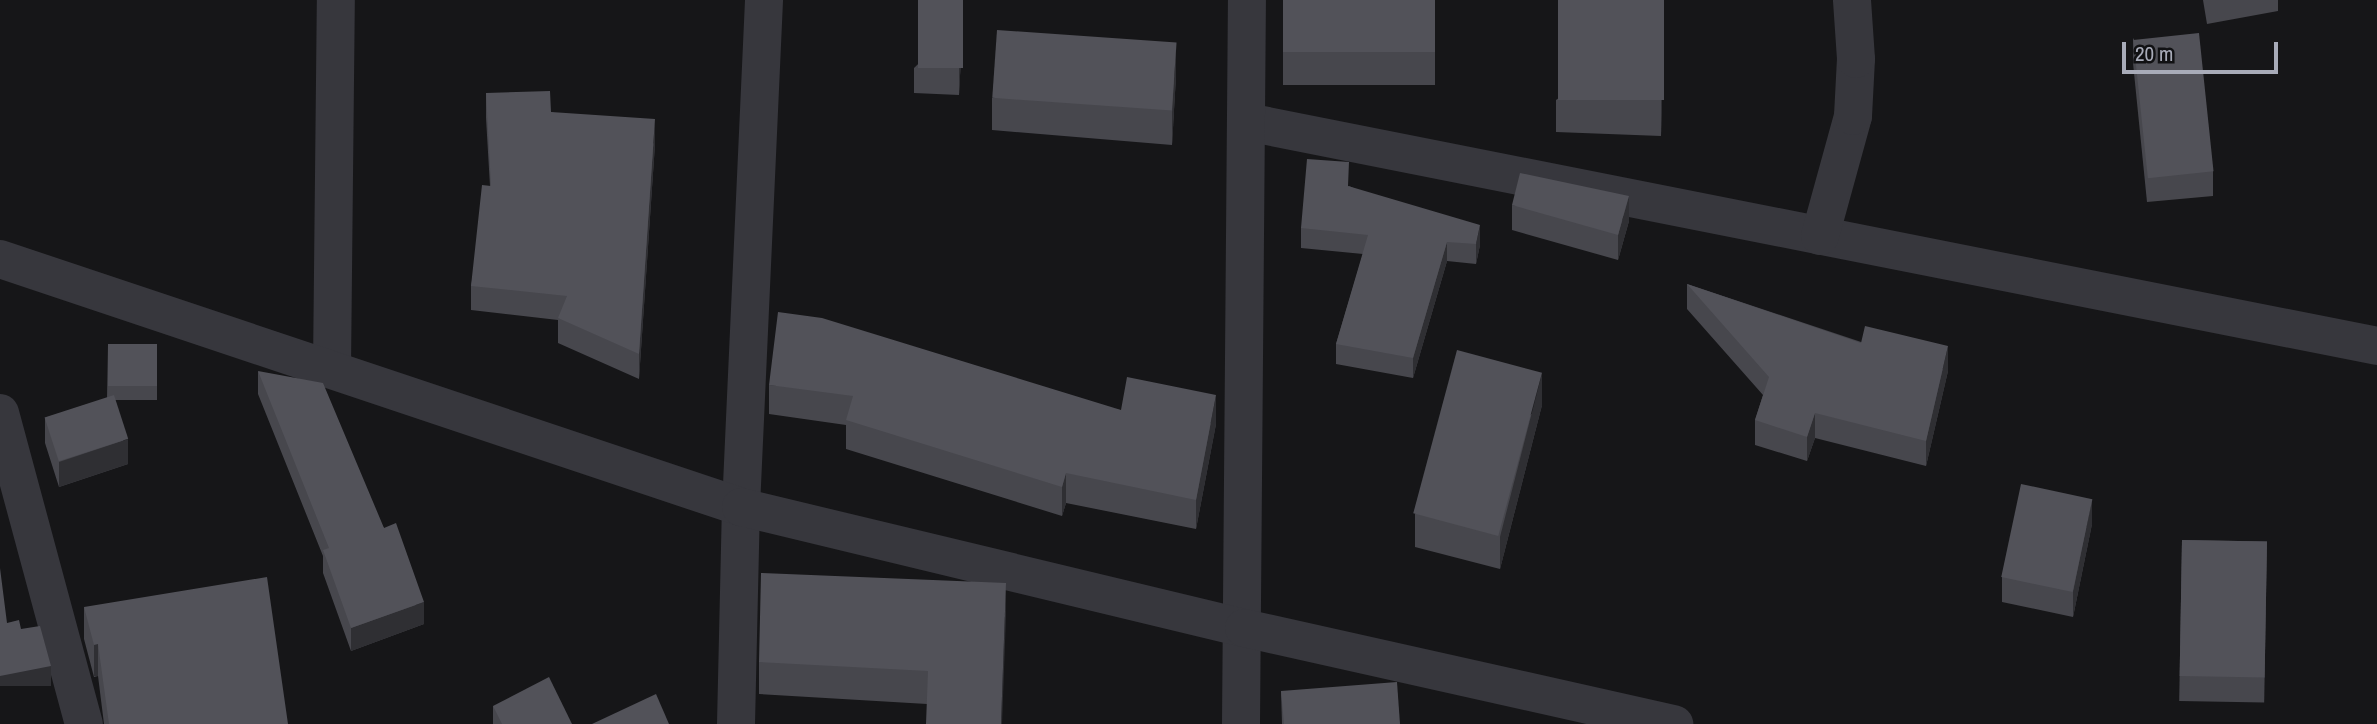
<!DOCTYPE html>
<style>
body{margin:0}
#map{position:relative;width:2377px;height:724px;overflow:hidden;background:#161618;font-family:"Archivo Narrow",sans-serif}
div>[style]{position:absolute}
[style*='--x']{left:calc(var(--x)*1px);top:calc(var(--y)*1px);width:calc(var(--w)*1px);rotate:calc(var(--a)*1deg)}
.minor>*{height:38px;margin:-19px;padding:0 19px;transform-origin:19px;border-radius:19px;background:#37373d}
.tertiary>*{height:38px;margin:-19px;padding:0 19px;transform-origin:19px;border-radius:19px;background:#37373d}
.wall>*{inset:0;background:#47474d;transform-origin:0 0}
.shaded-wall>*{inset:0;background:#2f2f33;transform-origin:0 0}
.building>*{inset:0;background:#525259;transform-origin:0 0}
span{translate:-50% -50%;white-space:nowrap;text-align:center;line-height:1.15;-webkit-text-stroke:7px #111113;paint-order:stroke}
.scale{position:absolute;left:2122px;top:42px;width:156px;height:32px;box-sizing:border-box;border:4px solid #a8abb8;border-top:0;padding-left:9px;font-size:21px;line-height:24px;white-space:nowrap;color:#a8abb8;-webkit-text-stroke:5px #111113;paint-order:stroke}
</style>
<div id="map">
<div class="minor">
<div style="--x:1247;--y:122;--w:1152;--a:11.21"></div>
<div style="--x:1820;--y:236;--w:124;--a:-74.6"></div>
<div style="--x:1853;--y:116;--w:57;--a:-87"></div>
<div style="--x:1856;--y:59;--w:59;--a:-93.9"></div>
<div style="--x:332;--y:367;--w:367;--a:-89.4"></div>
<div style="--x:0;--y:413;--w:322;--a:74.9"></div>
<div style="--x:736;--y:724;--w:217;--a:-88.7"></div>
<div style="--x:741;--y:507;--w:508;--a:-87.4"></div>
<div style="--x:1241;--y:724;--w:724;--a:-89.53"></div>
</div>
<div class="tertiary">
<div style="--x:0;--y:259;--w:781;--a:18.5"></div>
<div style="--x:741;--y:507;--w:517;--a:13.53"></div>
<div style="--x:1244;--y:628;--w:441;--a:12.6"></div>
</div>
<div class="wall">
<div style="left:1283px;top:0;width:152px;height:85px"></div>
<div style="clip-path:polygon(2203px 0,2278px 0,2278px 11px,2207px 24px)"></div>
<div style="clip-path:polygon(1664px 20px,1661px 136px,1556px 132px,1556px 100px)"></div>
<div style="clip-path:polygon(963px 21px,959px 95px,914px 93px,914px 68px)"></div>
<div style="clip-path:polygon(2133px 38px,2213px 171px,2213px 196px,2147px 202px,2133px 63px)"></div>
<div style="clip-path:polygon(1176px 76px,1172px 145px,992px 130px,992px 98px)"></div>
<div style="clip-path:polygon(486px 93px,551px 112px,655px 144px,639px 379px,558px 343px,558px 320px,471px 310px,471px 286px,490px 186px,486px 118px)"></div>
<div style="clip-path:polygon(1349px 186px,1480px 245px,1476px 264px,1447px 261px,1413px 378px,1336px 364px,1336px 344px,1363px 254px,1301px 248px,1301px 228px)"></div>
<div style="clip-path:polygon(1512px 205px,1629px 221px,1618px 260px,1512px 230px)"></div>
<div style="clip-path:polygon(1687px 284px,1948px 371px,1926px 466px,1815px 438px,1807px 461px,1755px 445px,1755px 420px,1763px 395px,1687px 309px)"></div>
<div style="clip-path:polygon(108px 344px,157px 344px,157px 400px,115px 400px,128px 464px,59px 487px,45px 443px,45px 418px,107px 398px)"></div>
<div style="clip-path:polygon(258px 371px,384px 528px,424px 624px,351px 651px,323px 573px,323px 556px,258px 394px)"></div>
<div style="clip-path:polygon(769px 385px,1121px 410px,1216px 424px,1196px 529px,1066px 503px,1062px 516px,846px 449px,846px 425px,769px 414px)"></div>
<div style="clip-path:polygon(1542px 405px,1500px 569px,1415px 547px,1415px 514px)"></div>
<div style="clip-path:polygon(2092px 524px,2073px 617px,2002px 602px,2002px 577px)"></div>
<div style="left:2182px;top:540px;width:85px;height:161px;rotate:1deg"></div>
<div style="clip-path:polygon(84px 607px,288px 724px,104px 724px,98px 676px,94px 677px,84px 639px)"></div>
<div style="clip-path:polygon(1006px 615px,927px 704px,759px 694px,759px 662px)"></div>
<div style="clip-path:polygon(1281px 691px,1400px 724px,1282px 724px)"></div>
<div style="clip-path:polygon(493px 706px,572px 724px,493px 724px)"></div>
</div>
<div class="shaded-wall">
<div style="clip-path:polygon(963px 0,963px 21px,959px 95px,959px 70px)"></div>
<div style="clip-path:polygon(1664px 0,1664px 20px,1661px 136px,1661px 103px)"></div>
<div style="clip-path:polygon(1176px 44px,1176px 76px,1172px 145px,1172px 113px)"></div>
<div style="clip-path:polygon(655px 119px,655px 144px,639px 379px,639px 354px)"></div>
<div style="clip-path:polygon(1629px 196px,1629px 221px,1618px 260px,1618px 235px)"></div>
<div style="clip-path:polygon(1480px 225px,1480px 245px,1476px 264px,1476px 244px)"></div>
<div style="clip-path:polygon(1447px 242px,1447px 261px,1413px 378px,1413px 358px)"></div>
<div style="clip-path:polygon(1948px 346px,1948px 371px,1926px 466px,1926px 441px)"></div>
<div style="clip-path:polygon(1542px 373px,1542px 405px,1500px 569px,1500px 537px)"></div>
<div style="clip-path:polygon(1216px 395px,1216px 424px,1196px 529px,1196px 500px)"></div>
<div style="clip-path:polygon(1815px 413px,1815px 438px,1807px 461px,1807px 437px)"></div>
<div style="clip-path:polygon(128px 439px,128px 464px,59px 487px,59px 462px)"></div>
<div style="clip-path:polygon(1066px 473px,1066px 503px,1062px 516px,1062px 487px)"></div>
<div style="clip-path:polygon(2092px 499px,2092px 524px,2073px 617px,2073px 592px)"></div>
<div style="clip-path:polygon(1006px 583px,1006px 615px,1002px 724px,1001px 724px)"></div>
<div style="clip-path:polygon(424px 602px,424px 624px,351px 651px,351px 628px)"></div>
<div style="left:98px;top:644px;width:32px;height:4px;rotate:90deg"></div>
<div style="left:51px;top:666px;width:20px;height:52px;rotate:90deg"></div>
</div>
<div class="building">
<div style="left:918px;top:0;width:45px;height:68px"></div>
<div style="left:1283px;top:0;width:152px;height:52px"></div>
<div style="left:1558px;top:0;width:106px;height:100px"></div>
<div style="left:997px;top:30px;width:180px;height:68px;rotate:4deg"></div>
<div style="left:2199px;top:33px;width:139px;height:66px;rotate:84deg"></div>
<div style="clip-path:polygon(550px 91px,551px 112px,655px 119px,639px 354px,558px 318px,567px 296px,471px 286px,482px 185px,491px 186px,486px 93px)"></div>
<div style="clip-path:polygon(1307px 159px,1349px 162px,1348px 186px,1480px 225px,1476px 244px,1447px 242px,1413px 358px,1336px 344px,1368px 235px,1301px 228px)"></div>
<div style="clip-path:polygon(1520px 173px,1629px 196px,1618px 235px,1512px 205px)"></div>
<div style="clip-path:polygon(1687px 284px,1861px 343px,1865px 326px,1948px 346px,1926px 441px,1815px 413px,1807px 437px,1755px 420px,1769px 377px)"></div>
<div style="clip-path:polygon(778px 312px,822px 318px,1121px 410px,1127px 377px,1216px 395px,1196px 500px,1066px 473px,1062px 487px,846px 420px,853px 396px,769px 385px)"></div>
<div style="left:108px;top:344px;width:49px;height:42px"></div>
<div style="left:1457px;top:350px;width:88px;height:169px;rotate:15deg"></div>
<div style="clip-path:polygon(258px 371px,323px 383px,384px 528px,396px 523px,424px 602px,351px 628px,323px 550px,329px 548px)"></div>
<div style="left:114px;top:395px;width:46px;height:73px;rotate:72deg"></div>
<div style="left:2021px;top:484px;width:73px;height:95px;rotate:12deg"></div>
<div style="left:2182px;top:540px;width:85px;height:136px;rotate:1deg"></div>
<div style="clip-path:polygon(0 568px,7px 623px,19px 620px,21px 629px,40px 626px,51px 666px,0 676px)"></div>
<div style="clip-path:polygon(761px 573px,1006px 583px,1001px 724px,926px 724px,928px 671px,759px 662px)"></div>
<div style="clip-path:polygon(267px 577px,288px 724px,109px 724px,98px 644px,94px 645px,84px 607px)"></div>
<div style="clip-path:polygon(549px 677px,572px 724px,502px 724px,493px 706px)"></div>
<div style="clip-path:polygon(1397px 682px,1400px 724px,1284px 724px,1281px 691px)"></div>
<div style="clip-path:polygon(656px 694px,669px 724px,592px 724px)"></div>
</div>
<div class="scale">20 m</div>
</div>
